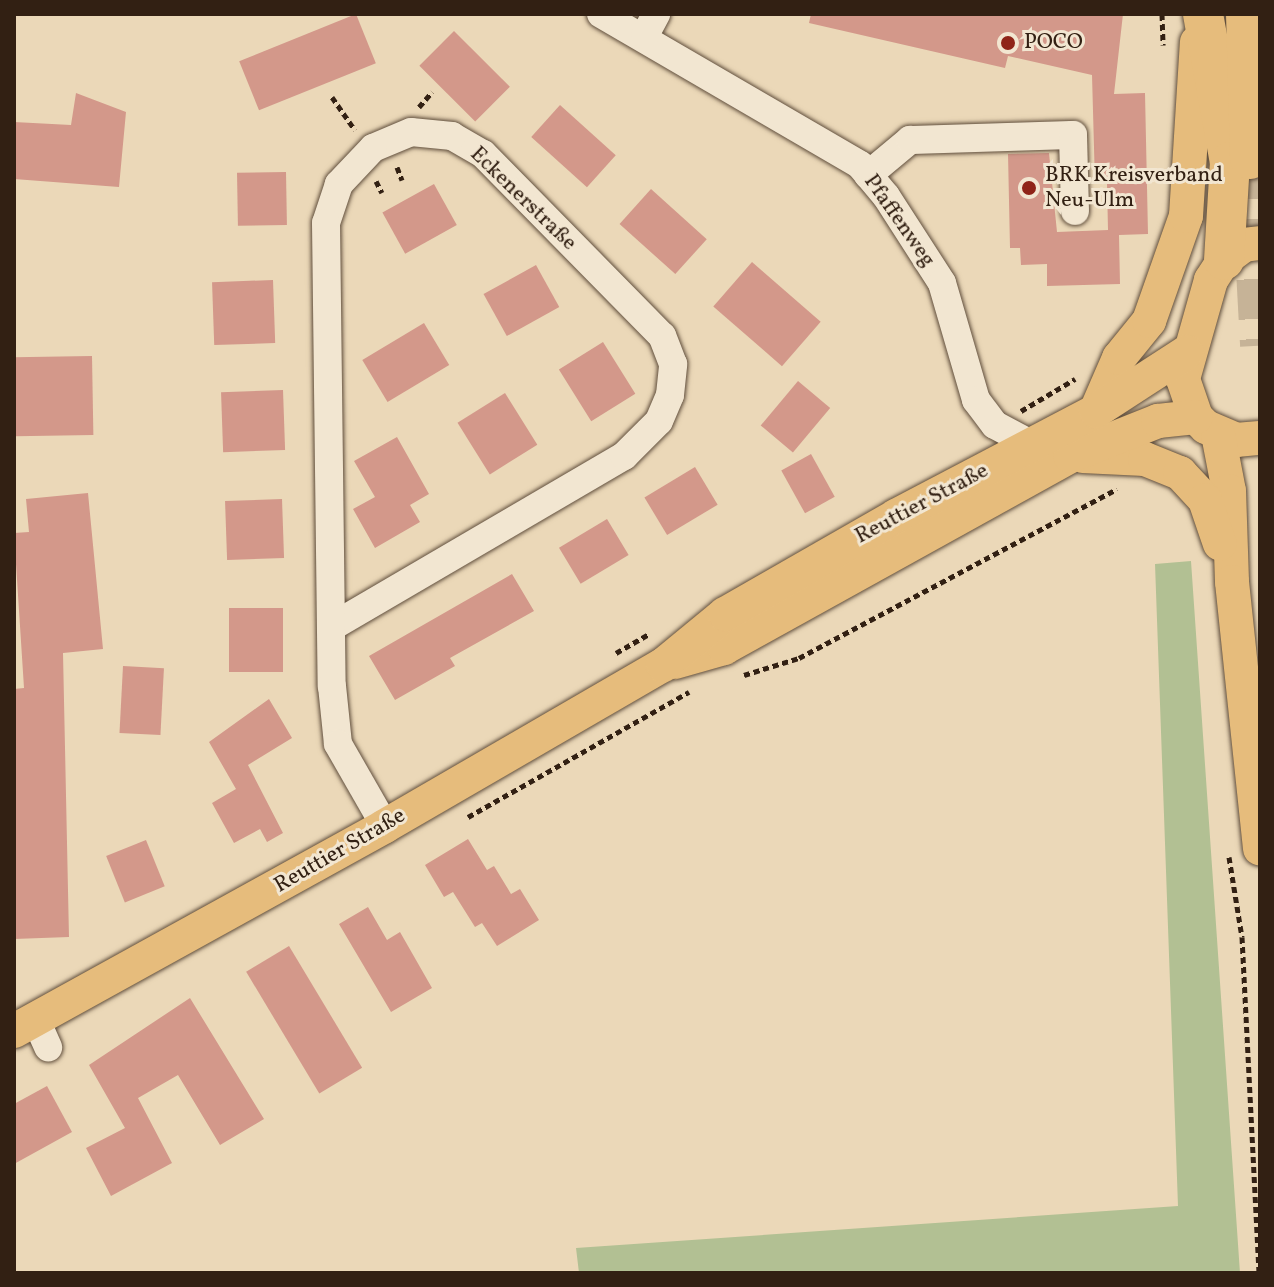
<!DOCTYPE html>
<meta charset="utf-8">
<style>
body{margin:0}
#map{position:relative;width:1274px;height:1287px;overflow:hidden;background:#ebd8b8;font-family:Vollkorn,serif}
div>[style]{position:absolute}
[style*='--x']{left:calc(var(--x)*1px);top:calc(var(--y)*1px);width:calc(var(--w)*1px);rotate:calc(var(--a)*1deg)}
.green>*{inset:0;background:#b2c093}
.building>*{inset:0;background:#d3988a;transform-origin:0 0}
.highway-tunnel>*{height:40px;margin-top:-20px;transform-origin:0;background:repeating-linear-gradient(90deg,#c6b397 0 40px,transparent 0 60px)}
.path>*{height:5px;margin-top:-2.5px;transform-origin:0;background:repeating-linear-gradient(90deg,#322013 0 6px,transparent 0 10px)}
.roads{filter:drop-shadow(0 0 2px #604e3c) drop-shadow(0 0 2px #604e3c)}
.minor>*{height:28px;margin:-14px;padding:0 14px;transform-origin:14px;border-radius:14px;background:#f2e6d1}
.major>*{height:34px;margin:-17px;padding:0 17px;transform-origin:17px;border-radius:17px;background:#e6bc7c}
.highway>*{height:40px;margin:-20px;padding:0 20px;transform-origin:20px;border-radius:20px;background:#e6bc7c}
.dots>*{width:22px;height:22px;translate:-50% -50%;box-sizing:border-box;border:4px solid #f2e6d1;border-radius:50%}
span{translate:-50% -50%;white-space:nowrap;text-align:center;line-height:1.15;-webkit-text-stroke:6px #f2e6d1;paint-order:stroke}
.poi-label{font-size:22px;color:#322013}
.left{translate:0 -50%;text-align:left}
.street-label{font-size:22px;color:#322013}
.frame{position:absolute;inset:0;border:16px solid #322013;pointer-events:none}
</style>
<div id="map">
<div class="green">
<div style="clip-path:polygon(1191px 561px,1240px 1273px,579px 1273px,576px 1248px,1178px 1206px,1155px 564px)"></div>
</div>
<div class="building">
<div style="left:356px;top:14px;width:53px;height:126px;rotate:68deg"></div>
<div style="clip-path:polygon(811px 14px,1123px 14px,1114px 94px,1145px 93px,1148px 234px,1119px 235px,1120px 284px,1047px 286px,1047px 264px,1021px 265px,1020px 248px,1010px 248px,1008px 154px,1049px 153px,1057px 232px,1108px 230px,1107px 184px,1095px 184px,1092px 75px,1008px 56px,1005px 68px,809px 23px)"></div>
<div style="left:454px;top:31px;width:79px;height:49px;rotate:45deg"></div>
<div style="clip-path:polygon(76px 93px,126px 112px,119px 187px,14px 179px,14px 122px,71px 125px)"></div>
<div style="left:560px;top:105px;width:75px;height:43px;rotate:42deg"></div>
<div style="left:286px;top:172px;width:53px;height:49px;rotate:89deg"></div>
<div style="left:434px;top:184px;width:47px;height:59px;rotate:61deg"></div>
<div style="left:651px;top:189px;width:75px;height:47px;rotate:42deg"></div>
<div style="left:752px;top:262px;width:91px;height:59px;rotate:41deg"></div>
<div style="left:536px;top:265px;width:48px;height:60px;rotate:61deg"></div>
<div style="left:273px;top:280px;width:63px;height:61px;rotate:88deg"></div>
<div style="left:424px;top:323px;width:49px;height:72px;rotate:59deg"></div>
<div style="left:603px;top:342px;width:61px;height:52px;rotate:58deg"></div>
<div style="left:92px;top:356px;width:79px;height:78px;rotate:89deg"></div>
<div style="left:798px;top:381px;width:42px;height:58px;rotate:40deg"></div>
<div style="left:283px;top:390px;width:60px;height:62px;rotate:88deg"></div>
<div style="left:505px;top:393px;width:61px;height:56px;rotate:58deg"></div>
<div style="clip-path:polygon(397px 437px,429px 494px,410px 505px,420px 522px,375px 548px,353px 509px,375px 497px,354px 461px)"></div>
<div style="left:811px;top:454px;width:49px;height:34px;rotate:61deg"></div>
<div style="left:695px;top:467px;width:44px;height:59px;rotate:59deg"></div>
<div style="clip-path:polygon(88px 493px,103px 649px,63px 653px,69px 937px,14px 939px,14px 689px,24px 688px,14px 533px,29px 532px,26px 499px)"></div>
<div style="left:282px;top:499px;width:59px;height:57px;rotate:88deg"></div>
<div style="left:607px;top:519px;width:42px;height:56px;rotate:59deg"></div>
<div style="clip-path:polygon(512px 574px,534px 611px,450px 658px,455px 666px,395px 700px,369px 656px)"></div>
<div style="left:229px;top:608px;width:54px;height:64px"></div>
<div style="left:123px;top:666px;width:41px;height:67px;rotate:3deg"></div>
<div style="clip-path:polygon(269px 699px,292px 738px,248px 765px,283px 833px,267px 842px,260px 829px,234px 843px,212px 803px,236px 789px,209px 742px)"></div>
<div style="clip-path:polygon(468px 839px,487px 870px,494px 866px,511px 894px,520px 889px,539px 920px,497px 946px,482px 923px,475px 927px,453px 892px,444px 897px,425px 865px)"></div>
<div style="left:146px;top:840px;width:50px;height:43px;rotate:68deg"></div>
<div style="clip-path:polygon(368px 907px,387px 940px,400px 932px,432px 988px,391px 1012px,339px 924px)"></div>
<div style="left:289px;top:946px;width:142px;height:50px;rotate:59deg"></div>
<div style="clip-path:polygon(190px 998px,264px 1119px,220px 1145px,178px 1075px,138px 1098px,172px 1163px,111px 1196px,86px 1148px,125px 1128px,89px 1065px)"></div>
<div style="clip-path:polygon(47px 1086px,72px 1132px,14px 1164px,14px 1104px)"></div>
</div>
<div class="highway-tunnel">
<div style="--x:1250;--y:159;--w:187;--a:86.9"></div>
</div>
<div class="path">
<div style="--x:1162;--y:14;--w:31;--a:88"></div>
<div style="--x:332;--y:97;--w:40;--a:55.1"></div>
<div style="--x:419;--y:107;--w:20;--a:-49"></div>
<div style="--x:397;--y:167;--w:14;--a:69"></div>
<div style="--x:376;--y:181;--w:13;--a:63"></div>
<div style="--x:1021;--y:411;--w:63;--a:-30.7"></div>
<div style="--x:616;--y:653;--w:38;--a:-30"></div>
<div style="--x:744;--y:675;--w:58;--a:-17.2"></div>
<div style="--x:799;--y:658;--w:360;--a:-28"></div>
<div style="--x:468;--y:817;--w:254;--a:-29.5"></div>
<div style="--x:1229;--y:857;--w:81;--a:80.8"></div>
<div style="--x:1242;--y:937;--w:336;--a:87.1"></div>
</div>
<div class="roads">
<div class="minor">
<div style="--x:601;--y:14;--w:300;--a:30.2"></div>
<div style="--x:860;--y:165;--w:40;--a:50"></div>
<div style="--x:886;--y:196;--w:103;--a:57.2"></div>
<div style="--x:942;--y:283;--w:122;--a:73.8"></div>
<div style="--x:976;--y:400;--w:31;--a:53"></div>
<div style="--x:995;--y:425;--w:43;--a:27.8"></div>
<div style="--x:1033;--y:445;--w:15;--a:58"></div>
<div style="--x:645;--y:35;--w:24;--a:-62"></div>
<div style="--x:868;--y:175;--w:55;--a:-39.8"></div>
<div style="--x:910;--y:140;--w:163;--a:-1.8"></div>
<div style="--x:1073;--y:135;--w:76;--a:88.5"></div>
<div style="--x:333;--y:626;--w:337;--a:-30.3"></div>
<div style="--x:624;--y:456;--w:49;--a:-45"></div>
<div style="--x:659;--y:421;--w:28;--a:-67"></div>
<div style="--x:670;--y:395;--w:31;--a:-84"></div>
<div style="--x:673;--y:364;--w:30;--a:-111"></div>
<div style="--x:662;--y:336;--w:255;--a:-134.5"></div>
<div style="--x:483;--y:154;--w:36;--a:-150"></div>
<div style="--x:452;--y:136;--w:41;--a:-174.4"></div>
<div style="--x:411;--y:132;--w:41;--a:157.2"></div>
<div style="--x:373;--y:148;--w:50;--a:133.4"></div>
<div style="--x:339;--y:184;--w:41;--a:108.4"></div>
<div style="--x:326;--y:223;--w:463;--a:89.3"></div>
<div style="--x:332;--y:686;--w:58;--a:84.1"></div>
<div style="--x:338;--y:744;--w:95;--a:60.2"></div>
<div style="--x:36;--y:1020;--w:30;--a:66"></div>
</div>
<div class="major">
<div style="--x:1260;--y:243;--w:16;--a:173"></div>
<div style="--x:1244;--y:245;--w:25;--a:143"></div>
<div style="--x:1224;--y:260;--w:24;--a:123"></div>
<div style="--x:1211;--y:280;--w:103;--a:105.8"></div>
<div style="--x:1183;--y:379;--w:40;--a:71.1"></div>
<div style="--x:1196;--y:417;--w:14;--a:45"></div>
<div style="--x:1206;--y:427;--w:33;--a:23"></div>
<div style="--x:1236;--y:440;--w:24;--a:-5"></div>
<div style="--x:1096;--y:411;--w:58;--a:-66.5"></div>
<div style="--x:1119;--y:358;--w:48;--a:-51"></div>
<div style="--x:1149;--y:321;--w:111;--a:-70.6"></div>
<div style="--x:1186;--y:216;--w:174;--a:-86.4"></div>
<div style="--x:1218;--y:434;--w:58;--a:79.1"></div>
<div style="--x:1229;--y:491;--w:91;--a:88.1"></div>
<div style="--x:1232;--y:582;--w:268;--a:84"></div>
<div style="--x:1083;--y:456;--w:62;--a:2.8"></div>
<div style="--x:1145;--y:459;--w:38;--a:22"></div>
<div style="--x:1180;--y:473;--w:37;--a:47"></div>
<div style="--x:1205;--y:500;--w:46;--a:71.2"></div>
<div style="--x:675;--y:662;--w:51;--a:-15.9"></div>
<div style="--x:724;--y:648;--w:396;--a:-29"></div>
<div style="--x:1070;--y:456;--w:95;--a:-21.7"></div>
<div style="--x:1158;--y:421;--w:38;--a:-6"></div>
<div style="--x:14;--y:1031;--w:424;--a:-28.9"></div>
<div style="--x:385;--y:826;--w:321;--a:-30.1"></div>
<div style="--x:663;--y:665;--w:80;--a:-39.4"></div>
<div style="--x:725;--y:614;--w:197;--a:-29.8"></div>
<div style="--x:896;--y:516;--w:226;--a:-27.7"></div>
<div style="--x:1096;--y:411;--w:108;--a:-33"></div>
</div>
<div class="highway">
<div style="--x:1203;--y:14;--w:150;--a:79.7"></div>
<div style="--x:1230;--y:162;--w:98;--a:93.5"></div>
<div style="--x:1246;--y:14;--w:145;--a:88.4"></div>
</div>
</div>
<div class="dots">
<div style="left:1008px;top:43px;background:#8f2418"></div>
<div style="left:1029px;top:188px;background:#8f2418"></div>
</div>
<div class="poi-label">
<span class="left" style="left:1024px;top:43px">POCO</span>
<span class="left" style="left:1045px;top:188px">BRK Kreisverband<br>Neu-Ulm</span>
</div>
<div class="street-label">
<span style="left:523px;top:199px;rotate:44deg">Eckenerstraße</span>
<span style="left:899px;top:221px;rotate:55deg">Pfaffenweg</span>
<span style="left:922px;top:504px;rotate:-28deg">Reuttier Straße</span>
<span style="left:340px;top:851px;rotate:-30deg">Reuttier Straße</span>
</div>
<div class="frame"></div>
</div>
